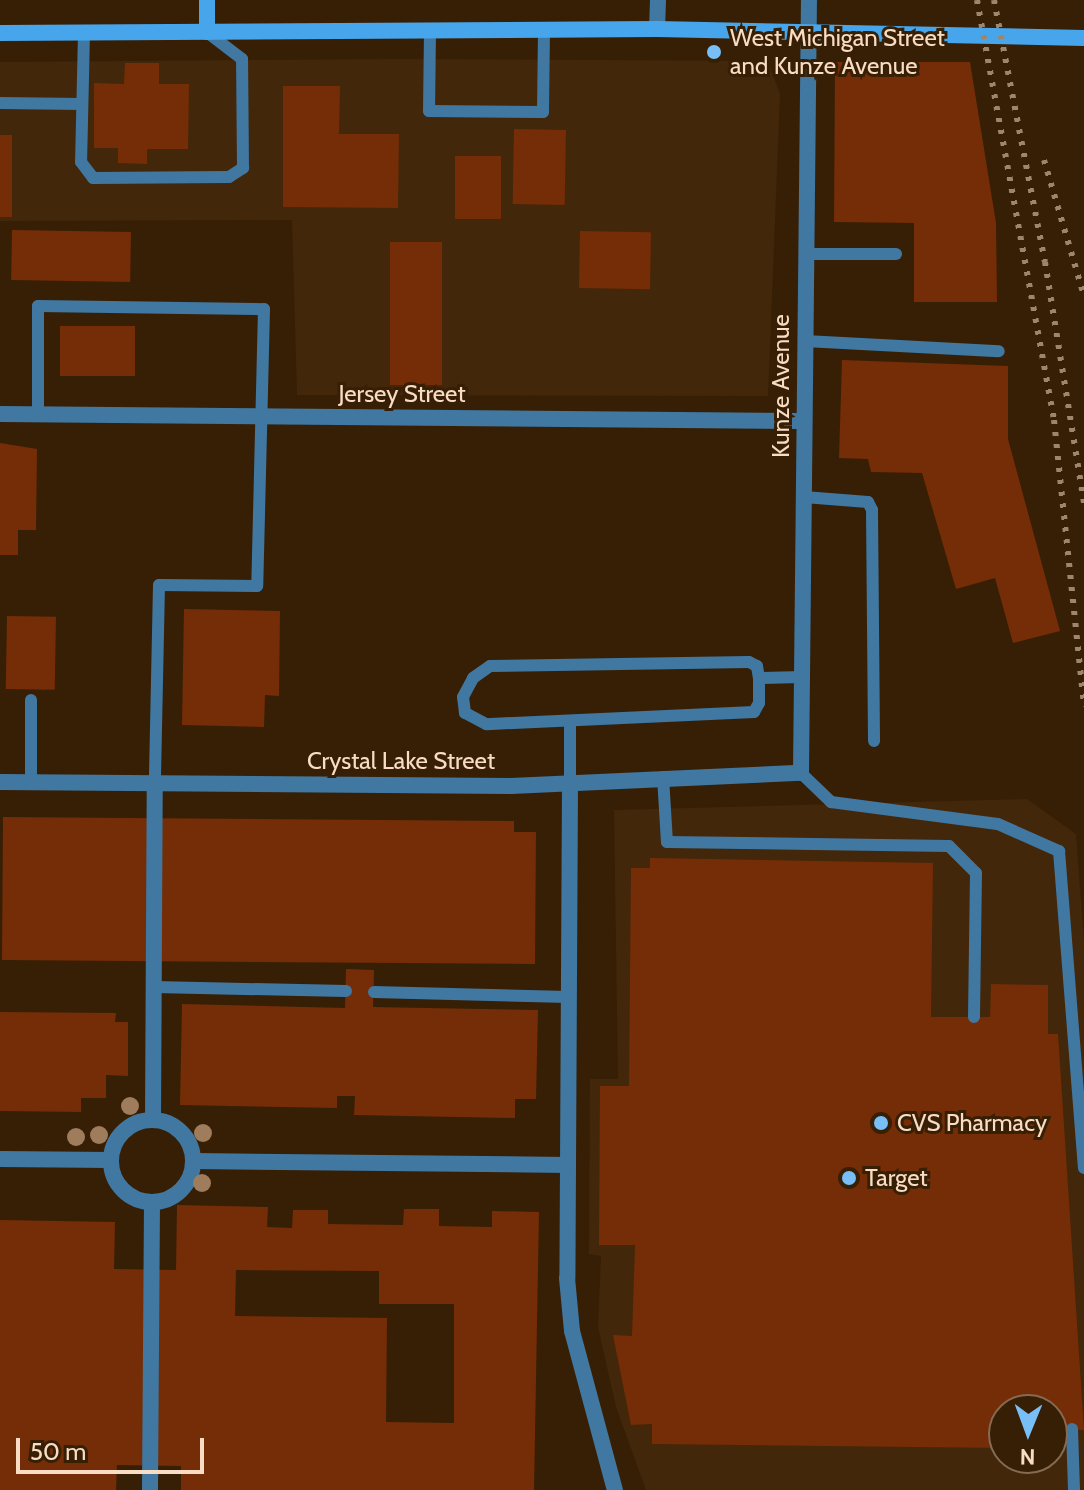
<!DOCTYPE html>
<style>
body{margin:0}
#map{position:relative;width:1084px;height:1490px;overflow:hidden;background:#371f05;font-family:Cabin,sans-serif}
div>[style]{position:absolute}
[style*='--x']{left:calc(var(--x)*1px);top:calc(var(--y)*1px);width:calc(var(--w)*1px);rotate:calc(var(--a)*1deg)}
.built>*{inset:0;background:#43270a}
.building>*{inset:0;background:#742d06;transform-origin:0 0}
.lane>*{height:12px;margin:-6px;padding:0 6px;transform-origin:6px;border-radius:6px;background:#4078a2}
.street>*{height:16px;margin:-8px;padding:0 8px;transform-origin:8px;border-radius:8px;background:#4078a2}
.street>.ring{margin:-8px;padding:0;box-sizing:content-box;background:none;border:16px solid #4078a2;border-radius:50%}
.secondary>*{height:16px;margin:-8px;padding:0 8px;transform-origin:8px;border-radius:8px;background:#47a6eb}
.rail>*{height:6px;margin-top:-3px;transform-origin:0;background:repeating-linear-gradient(90deg,#9f856c 0 4px,transparent 0 12px)}
.trees>*{width:18px;height:18px;margin:-9px;border-radius:50%;background:#9e7c5c}
.dots>*{width:22px;height:22px;translate:-50% -50%;box-sizing:border-box;border:4px solid #371f05;border-radius:50%}
span{translate:-50% -50%;white-space:nowrap;text-align:center;line-height:1.15;-webkit-text-stroke:6px #371f05;paint-order:stroke}
.poi-label{font-size:24px;color:#f8dcc4}
.left{translate:0 -50%;text-align:left}
.street-label{font-size:24px;color:#f8dcc4}
.north{position:absolute;left:988px;top:1394px;width:80px;height:80px;box-sizing:border-box;background:#371f05;border:2px solid #846b51;border-radius:50%;rotate:181deg;font-size:22px;font-weight:700;line-height:32px;text-align:center;color:#f8dcc4}
.north::after{content:'';display:block;margin:auto;width:28px;height:36px;background:#78bff7;clip-path:polygon(50% 0,100% 100%,50% 72%,0 100%)}
.scale{position:absolute;left:16px;top:1438px;width:188px;height:36px;box-sizing:border-box;border:4px solid #f8dcc4;border-top:0;padding-left:10px;font-size:24px;line-height:28px;white-space:nowrap;color:#f8dcc4;-webkit-text-stroke:6px #371f05;paint-order:stroke}
</style>
<div id="map">
<div class="built">
<div style="clip-path:polygon(395px 59px,768px 61px,780px 94px,768px 396px,297px 395px,292px 220px,0 221px,0 62px)"></div>
<div style="clip-path:polygon(evenodd,1027px 799px,1076px 834px,1084px 942px,1084px 1490px,646px 1490px,616px 1407px,598px 1327px,601px 1256px,589px 1254px,590px 1079px,618px 1079px,614px 810px,1027px 799px,1004px 1410px,1052px 1410px,1052px 1458px,1004px 1458px,1004px 1410px)"></div>
</div>
<div class="building">
<div style="clip-path:polygon(835px 62px,970px 62px,996px 223px,997px 302px,914px 302px,914px 223px,834px 222px)"></div>
<div style="clip-path:polygon(125px 63px,159px 63px,159px 84px,189px 84px,188px 149px,147px 149px,147px 164px,118px 163px,118px 148px,94px 148px,94px 83px,124px 84px)"></div>
<div style="clip-path:polygon(283px 86px,340px 86px,339px 134px,399px 134px,398px 208px,283px 207px)"></div>
<div style="left:514px;top:129px;width:52px;height:75px;rotate:1deg"></div>
<div style="left:0;top:135px;width:12px;height:82px"></div>
<div style="left:455px;top:156px;width:46px;height:63px"></div>
<div style="left:12px;top:230px;width:119px;height:50px;rotate:1deg"></div>
<div style="left:580px;top:231px;width:71px;height:57px;rotate:1deg"></div>
<div style="left:390px;top:242px;width:52px;height:143px"></div>
<div style="left:60px;top:326px;width:75px;height:50px"></div>
<div style="clip-path:polygon(842px 360px,1008px 366px,1008px 439px,1060px 631px,1013px 643px,995px 578px,956px 589px,922px 473px,871px 472px,868px 459px,839px 458px)"></div>
<div style="clip-path:polygon(0 443px,37px 449px,36px 530px,18px 530px,18px 555px,0 555px)"></div>
<div style="clip-path:polygon(184px 609px,280px 611px,279px 696px,265px 695px,264px 727px,182px 725px)"></div>
<div style="left:7px;top:616px;width:49px;height:73px;rotate:1deg"></div>
<div style="clip-path:polygon(3px 817px,514px 821px,514px 832px,536px 832px,535px 964px,2px 960px)"></div>
<div style="clip-path:polygon(650px 858px,933px 863px,931px 1017px,990px 1017px,991px 984px,1048px 985px,1048px 1034px,1058px 1034px,1084px 1430px,1052px 1429px,1052px 1410px,1004px 1410px,1004px 1448px,652px 1444px,652px 1424px,631px 1425px,613px 1335px,632px 1336px,635px 1245px,599px 1245px,600px 1086px,629px 1086px,631px 868px,650px 868px)"></div>
<div style="clip-path:polygon(346px 969px,374px 970px,373px 1007px,538px 1010px,536px 1099px,515px 1099px,515px 1118px,354px 1115px,355px 1096px,337px 1096px,337px 1108px,180px 1105px,182px 1004px,345px 1008px)"></div>
<div style="clip-path:polygon(0 1012px,116px 1013px,115px 1022px,128px 1022px,128px 1076px,106px 1075px,106px 1098px,81px 1098px,81px 1112px,0 1111px)"></div>
<div style="clip-path:polygon(evenodd,177px 1205px,268px 1207px,267px 1227px,292px 1228px,293px 1210px,328px 1210px,328px 1224px,403px 1225px,404px 1209px,439px 1209px,439px 1226px,492px 1227px,492px 1211px,539px 1212px,534px 1490px,181px 1490px,181px 1466px,117px 1465px,116px 1490px,0 1490px,0 1220px,115px 1222px,114px 1269px,176px 1270px,177px 1205px,236px 1270px,379px 1271px,379px 1304px,454px 1304px,454px 1423px,386px 1422px,387px 1318px,235px 1316px,236px 1270px)"></div>
</div>
<div class="lane">
<div style="--x:430;--y:31;--w:80;--a:90.7"></div>
<div style="--x:429;--y:111;--w:114;--a:0.5"></div>
<div style="--x:543;--y:112;--w:82;--a:-89.3"></div>
<div style="--x:84;--y:33;--w:129;--a:91.3"></div>
<div style="--x:81;--y:162;--w:20;--a:53"></div>
<div style="--x:93;--y:178;--w:136;--a:-0.4"></div>
<div style="--x:229;--y:177;--w:17;--a:-33"></div>
<div style="--x:243;--y:168;--w:109;--a:-90.5"></div>
<div style="--x:242;--y:59;--w:44;--a:-142.4"></div>
<div style="--x:0;--y:103;--w:82;--a:0.7"></div>
<div style="--x:806;--y:254;--w:90;--a:0"></div>
<div style="--x:805;--y:341;--w:194;--a:3"></div>
<div style="--x:38;--y:415;--w:109;--a:-90"></div>
<div style="--x:38;--y:306;--w:226;--a:0.8"></div>
<div style="--x:264;--y:309;--w:277;--a:91.4"></div>
<div style="--x:257;--y:586;--w:98;--a:-179.4"></div>
<div style="--x:159;--y:585;--w:198;--a:91.2"></div>
<div style="--x:804;--y:497;--w:64;--a:4.5"></div>
<div style="--x:868;--y:502;--w:9;--a:63"></div>
<div style="--x:872;--y:510;--w:231;--a:89.5"></div>
<div style="--x:749;--y:662;--w:9;--a:27"></div>
<div style="--x:757;--y:666;--w:12;--a:81"></div>
<div style="--x:759;--y:678;--w:25;--a:90"></div>
<div style="--x:759;--y:703;--w:10;--a:119"></div>
<div style="--x:754;--y:712;--w:268;--a:177.4"></div>
<div style="--x:486;--y:724;--w:24;--a:-152"></div>
<div style="--x:465;--y:713;--w:16;--a:-97"></div>
<div style="--x:463;--y:697;--w:21;--a:-62"></div>
<div style="--x:473;--y:678;--w:21;--a:-35"></div>
<div style="--x:490;--y:666;--w:259;--a:-0.9"></div>
<div style="--x:759;--y:678;--w:43;--a:-1.3"></div>
<div style="--x:801;--y:773;--w:42;--a:44"></div>
<div style="--x:831;--y:802;--w:168;--a:7.5"></div>
<div style="--x:998;--y:824;--w:67;--a:23.9"></div>
<div style="--x:1059;--y:851;--w:318;--a:85.5"></div>
<div style="--x:663;--y:777;--w:65;--a:86.5"></div>
<div style="--x:667;--y:842;--w:282;--a:0.8"></div>
<div style="--x:949;--y:846;--w:38;--a:45"></div>
<div style="--x:976;--y:873;--w:144;--a:90.8"></div>
<div style="--x:31;--y:783;--w:83;--a:-90"></div>
<div style="--x:570;--y:784;--w:63;--a:-90"></div>
<div style="--x:154;--y:987;--w:192;--a:1.2"></div>
<div style="--x:374;--y:992;--w:194;--a:1.5"></div>
<div style="--x:1072;--y:1429;--w:61;--a:88.1"></div>
</div>
<div class="street">
<div style="--x:657;--y:29;--w:29;--a:-88"></div>
<div style="--x:0;--y:414;--w:804;--a:0.5"></div>
<div style="--x:0;--y:782;--w:511;--a:0.45"></div>
<div style="--x:511;--y:786;--w:290;--a:-2.6"></div>
<div style="--x:801;--y:773;--w:773;--a:-89.41"></div>
<div style="--x:570;--y:784;--w:494;--a:90.3"></div>
<div style="--x:567;--y:1278;--w:53;--a:84.6"></div>
<div style="--x:572;--y:1331;--w:165;--a:74.9"></div>
<div style="--x:153;--y:1120;--w:337;--a:-89.7"></div>
<div class="ring" style="left:111px;top:1120px;width:66px;height:66px"></div>
<div style="--x:0;--y:1159;--w:111;--a:0.5"></div>
<div style="--x:193;--y:1161;--w:375;--a:0.6"></div>
<div style="--x:150;--y:1490;--w:288;--a:-89.6"></div>
</div>
<div class="secondary">
<div style="--x:207;--y:32;--w:32;--a:-90"></div>
<div style="--x:0;--y:33;--w:657;--a:-0.35"></div>
<div style="--x:657;--y:29;--w:427;--a:1.2"></div>
</div>
<div class="rail">
<div style="--x:977;--y:0;--w:427;--a:79.6"></div>
<div style="--x:1054;--y:420;--w:288;--a:84"></div>
<div style="--x:994;--y:0;--w:267;--a:79"></div>
<div style="--x:1045;--y:262;--w:245;--a:80.8"></div>
<div style="--x:1044;--y:160;--w:142;--a:73.6"></div>
</div>
<div class="trees">
<div style="left:130px;top:1106px"></div>
<div style="left:203px;top:1133px"></div>
<div style="left:99px;top:1135px"></div>
<div style="left:76px;top:1137px"></div>
<div style="left:202px;top:1183px"></div>
</div>
<div class="dots">
<div style="left:714px;top:52px;background:#78bff7"></div>
<div style="left:881px;top:1123px;background:#78bff7"></div>
<div style="left:849px;top:1178px;background:#78bff7"></div>
</div>
<div class="poi-label">
<span class="left" style="left:730px;top:52px">West Michigan Street<br>and Kunze Avenue</span>
<span class="left" style="left:897px;top:1123px">CVS Pharmacy</span>
<span class="left" style="left:865px;top:1178px">Target</span>
</div>
<div class="street-label">
<span style="left:781px;top:386px;rotate:-90deg">Kunze Avenue</span>
<span style="left:402px;top:394px">Jersey Street</span>
<span style="left:401px;top:761px">Crystal Lake Street</span>
</div>
<div class="north">N</div>
<div class="scale">50 m</div>
</div>
